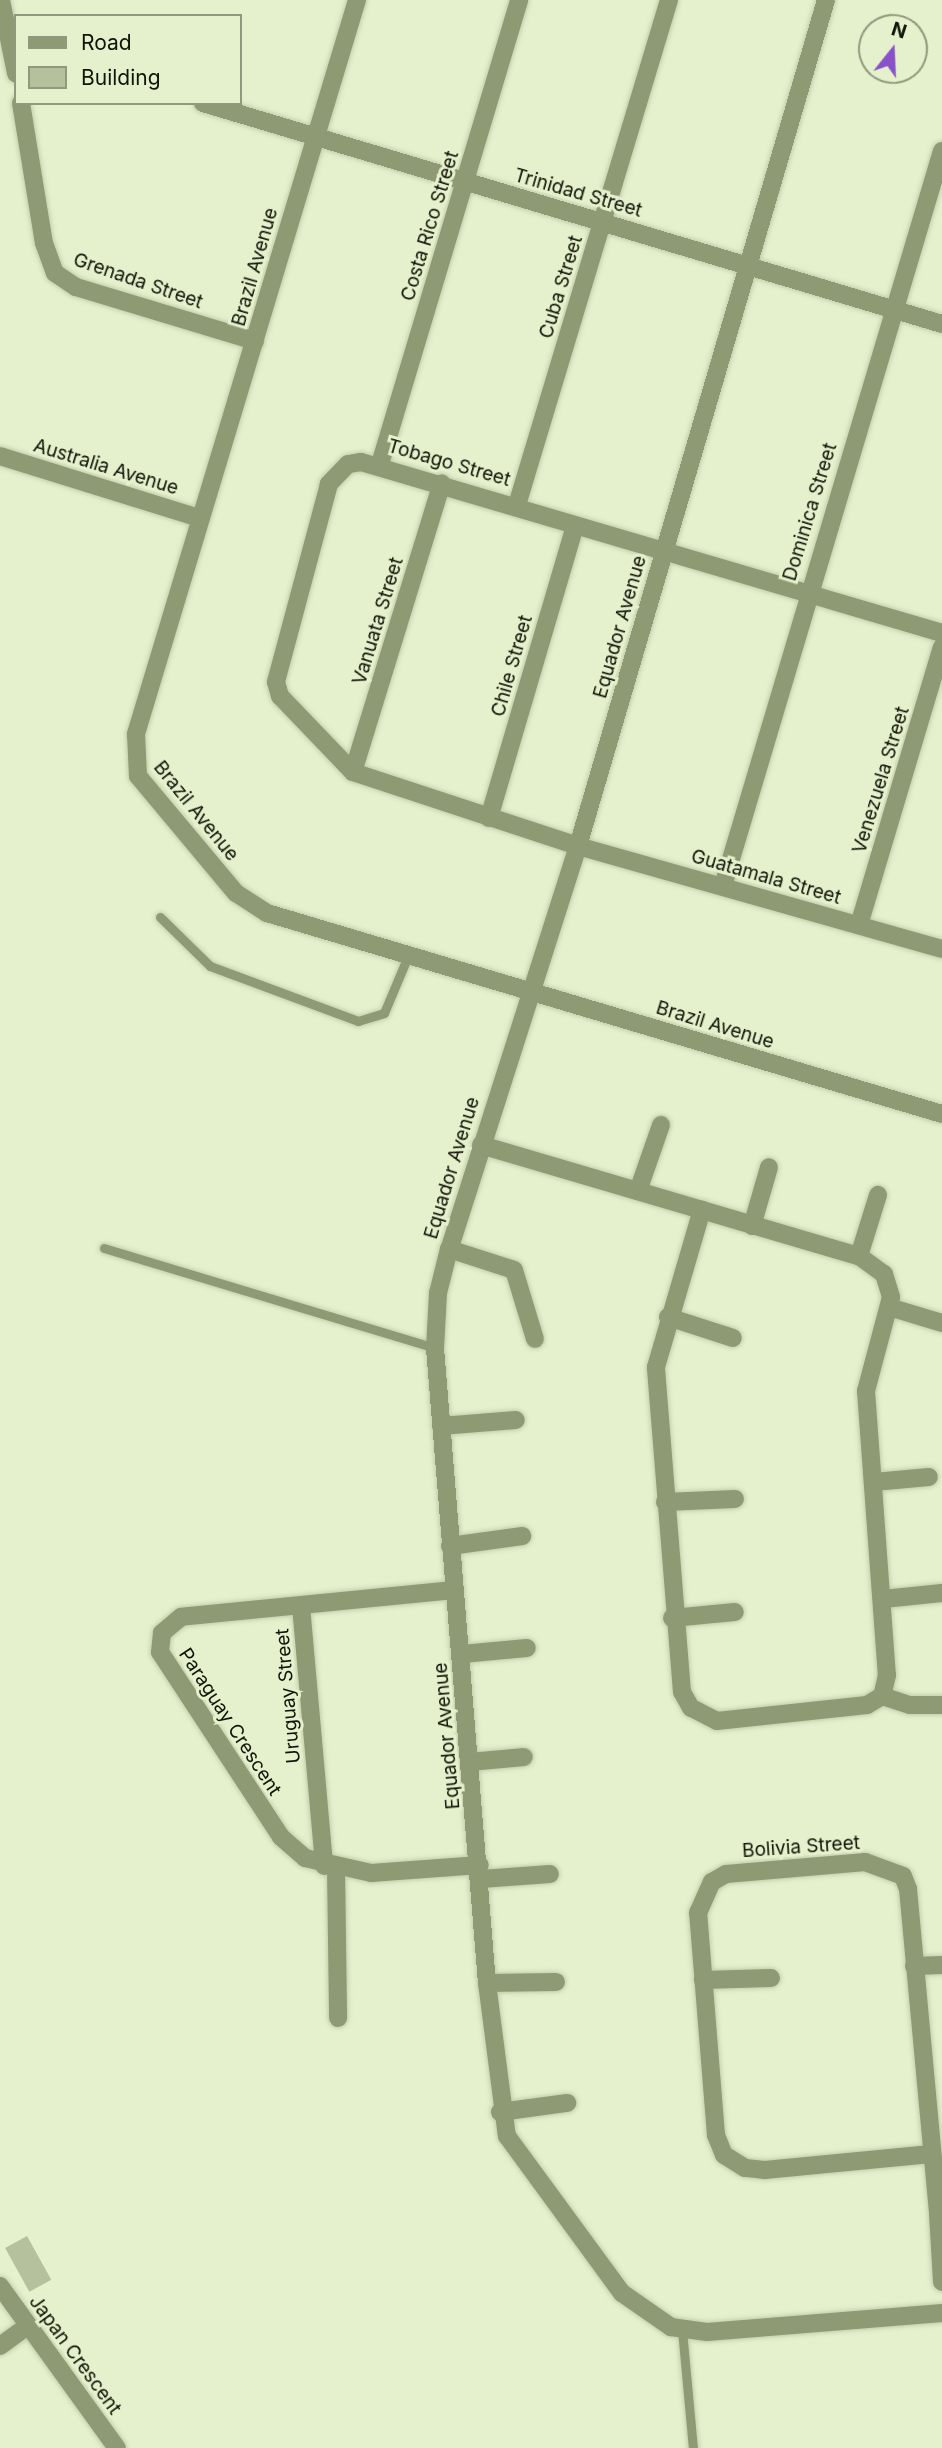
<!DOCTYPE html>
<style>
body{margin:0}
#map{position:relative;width:942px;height:2448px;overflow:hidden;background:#e5f1cc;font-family:Inter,sans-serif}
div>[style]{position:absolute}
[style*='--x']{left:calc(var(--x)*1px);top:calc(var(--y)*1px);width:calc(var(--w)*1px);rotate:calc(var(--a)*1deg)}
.building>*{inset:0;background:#b5c09d;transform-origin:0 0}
.roads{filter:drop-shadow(0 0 2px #c3cead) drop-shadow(0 0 2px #c3cead)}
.lane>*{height:9px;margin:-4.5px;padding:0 4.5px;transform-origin:4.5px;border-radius:4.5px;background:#8e9a73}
.street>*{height:18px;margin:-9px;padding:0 9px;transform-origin:9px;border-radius:9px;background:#8e9a73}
span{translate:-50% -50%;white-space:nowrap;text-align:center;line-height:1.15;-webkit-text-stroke:6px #e5f1cc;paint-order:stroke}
.street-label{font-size:19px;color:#111408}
.legend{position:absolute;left:14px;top:14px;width:228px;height:91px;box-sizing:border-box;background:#e5f1cc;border:2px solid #90997e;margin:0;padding:9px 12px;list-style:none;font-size:21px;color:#111408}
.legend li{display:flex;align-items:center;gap:14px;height:35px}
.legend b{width:35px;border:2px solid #90997e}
.north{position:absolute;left:858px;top:14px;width:70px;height:70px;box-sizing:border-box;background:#e5f1cc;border:2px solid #90997e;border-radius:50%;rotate:18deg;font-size:19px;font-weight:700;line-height:28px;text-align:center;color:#111408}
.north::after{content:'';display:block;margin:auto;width:24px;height:32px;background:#8952ca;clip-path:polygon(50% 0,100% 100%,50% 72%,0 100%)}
</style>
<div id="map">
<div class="building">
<div style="left:27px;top:2236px;width:50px;height:25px;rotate:61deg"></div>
</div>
<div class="roads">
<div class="lane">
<div style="--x:160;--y:917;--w:70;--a:44.4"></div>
<div style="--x:210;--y:966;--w:158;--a:20.4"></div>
<div style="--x:358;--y:1021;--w:27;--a:-17"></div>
<div style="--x:384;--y:1013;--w:62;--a:-67.2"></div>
<div style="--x:104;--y:1248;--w:346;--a:16.8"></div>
<div style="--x:682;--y:2330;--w:119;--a:84.7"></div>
</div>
<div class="street">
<div style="--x:1;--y:0;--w:75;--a:78.4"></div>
<div style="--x:357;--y:0;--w:767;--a:106.76"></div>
<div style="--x:136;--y:734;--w:42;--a:87.3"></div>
<div style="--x:138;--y:776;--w:153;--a:50.1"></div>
<div style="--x:236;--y:893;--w:37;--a:33"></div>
<div style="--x:267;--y:913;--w:704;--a:16.58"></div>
<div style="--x:826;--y:0;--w:882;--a:106.34"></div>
<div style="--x:578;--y:846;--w:423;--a:107.7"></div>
<div style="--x:449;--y:1249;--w:45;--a:104"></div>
<div style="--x:438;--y:1293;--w:55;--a:93.1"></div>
<div style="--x:435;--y:1348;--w:637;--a:85.32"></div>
<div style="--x:487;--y:1983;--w:154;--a:82.6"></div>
<div style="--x:507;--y:2136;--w:195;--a:53.8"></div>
<div style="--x:622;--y:2293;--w:60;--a:34.8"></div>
<div style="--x:671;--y:2327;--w:36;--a:8"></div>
<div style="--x:707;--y:2332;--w:236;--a:-4.6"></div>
<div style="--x:21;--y:103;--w:142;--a:80.7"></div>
<div style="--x:44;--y:243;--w:32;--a:70"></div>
<div style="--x:55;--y:273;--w:25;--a:34"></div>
<div style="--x:76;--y:287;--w:187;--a:16.8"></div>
<div style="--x:203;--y:103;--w:771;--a:16.65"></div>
<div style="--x:0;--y:456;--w:208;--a:17.3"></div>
<div style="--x:380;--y:464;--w:484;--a:-73.3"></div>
<div style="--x:517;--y:505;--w:527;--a:-73.25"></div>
<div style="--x:942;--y:633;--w:606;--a:-163.6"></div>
<div style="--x:361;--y:462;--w:13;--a:171"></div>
<div style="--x:348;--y:464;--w:28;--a:134"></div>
<div style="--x:329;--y:484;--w:205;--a:105"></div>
<div style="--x:276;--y:682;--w:15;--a:74"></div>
<div style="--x:280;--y:696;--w:105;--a:46.2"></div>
<div style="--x:353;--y:772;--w:237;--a:18.2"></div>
<div style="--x:578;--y:846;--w:378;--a:15.8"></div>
<div style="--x:353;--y:772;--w:302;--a:-72.9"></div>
<div style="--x:489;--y:818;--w:305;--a:-73.6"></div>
<div style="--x:723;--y:886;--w:767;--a:-73.41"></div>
<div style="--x:859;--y:925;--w:290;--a:-73.4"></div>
<div style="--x:481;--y:1145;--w:394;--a:16.4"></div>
<div style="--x:859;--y:1256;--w:31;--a:36"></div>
<div style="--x:884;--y:1274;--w:24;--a:73"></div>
<div style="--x:891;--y:1297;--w:97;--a:104.9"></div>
<div style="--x:866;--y:1391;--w:285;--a:85.8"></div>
<div style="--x:887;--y:1675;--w:22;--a:103"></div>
<div style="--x:882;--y:1696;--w:17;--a:149"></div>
<div style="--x:867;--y:1705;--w:151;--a:173.9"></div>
<div style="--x:717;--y:1721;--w:29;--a:-153"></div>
<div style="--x:691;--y:1708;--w:18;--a:-119"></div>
<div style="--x:682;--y:1692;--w:326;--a:-94.6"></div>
<div style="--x:656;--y:1367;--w:164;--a:-73.7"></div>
<div style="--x:638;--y:1191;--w:70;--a:-70.8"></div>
<div style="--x:752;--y:1226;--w:61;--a:-73.9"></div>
<div style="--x:449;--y:1249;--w:68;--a:17.9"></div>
<div style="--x:514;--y:1270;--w:72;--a:73.1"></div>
<div style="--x:859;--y:1256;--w:64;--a:-72.7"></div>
<div style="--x:889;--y:1307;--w:55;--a:16.8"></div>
<div style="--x:668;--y:1317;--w:68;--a:17.9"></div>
<div style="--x:441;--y:1426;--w:75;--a:-4.6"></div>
<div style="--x:874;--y:1482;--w:55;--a:-5.2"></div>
<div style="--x:665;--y:1502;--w:70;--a:-2.5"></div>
<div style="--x:450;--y:1546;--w:73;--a:-7.9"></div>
<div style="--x:454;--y:1590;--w:274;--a:174.4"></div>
<div style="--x:181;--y:1617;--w:25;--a:140"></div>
<div style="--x:162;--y:1633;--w:19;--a:96"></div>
<div style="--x:160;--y:1652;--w:221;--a:56.8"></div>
<div style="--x:281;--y:1837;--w:32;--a:41"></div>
<div style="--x:305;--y:1858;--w:68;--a:12.8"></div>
<div style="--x:371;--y:1873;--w:109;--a:-4.2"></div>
<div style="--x:883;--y:1599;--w:59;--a:-5.8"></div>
<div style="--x:301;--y:1606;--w:261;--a:84.9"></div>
<div style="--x:672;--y:1618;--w:63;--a:-5.4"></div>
<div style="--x:462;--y:1654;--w:65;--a:-5.3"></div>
<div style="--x:882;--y:1696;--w:29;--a:18"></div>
<div style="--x:910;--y:1705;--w:32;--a:0"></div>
<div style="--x:470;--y:1762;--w:54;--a:-5.3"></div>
<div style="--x:336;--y:1868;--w:150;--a:89.2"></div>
<div style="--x:481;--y:1879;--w:69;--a:-4.1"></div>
<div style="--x:914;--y:1966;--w:28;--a:-2"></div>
<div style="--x:703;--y:1980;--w:68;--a:-1.7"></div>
<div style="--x:487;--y:1983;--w:69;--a:-0.8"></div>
<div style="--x:500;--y:2112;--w:68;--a:-7.7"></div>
<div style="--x:931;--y:2154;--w:167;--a:174.5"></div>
<div style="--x:765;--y:2170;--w:20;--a:-174"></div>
<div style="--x:745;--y:2168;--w:25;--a:-148"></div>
<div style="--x:724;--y:2155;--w:22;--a:-112"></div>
<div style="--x:716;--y:2135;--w:223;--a:-94.6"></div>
<div style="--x:698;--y:1913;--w:34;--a:-66"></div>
<div style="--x:712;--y:1882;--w:16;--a:-30"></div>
<div style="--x:726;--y:1874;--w:140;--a:-4.9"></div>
<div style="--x:865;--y:1862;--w:40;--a:20.2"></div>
<div style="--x:903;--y:1876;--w:14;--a:69"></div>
<div style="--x:908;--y:1889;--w:326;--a:84.7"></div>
<div style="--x:938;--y:2214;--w:68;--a:86.6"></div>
<div style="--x:0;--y:2286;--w:200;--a:54.2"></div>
<div style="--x:0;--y:2346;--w:34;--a:-36"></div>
</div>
</div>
<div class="street-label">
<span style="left:578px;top:193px;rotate:16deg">Trinidad Street</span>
<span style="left:430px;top:226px;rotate:-73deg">Costa Rico Street</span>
<span style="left:255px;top:267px;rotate:-74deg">Brazil Avenue</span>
<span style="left:138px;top:281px;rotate:19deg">Grenada Street</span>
<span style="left:561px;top:287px;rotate:-73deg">Cuba Street</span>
<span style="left:449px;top:463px;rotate:16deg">Tobago Street</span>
<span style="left:106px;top:467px;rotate:17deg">Australia Avenue</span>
<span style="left:810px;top:512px;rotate:-73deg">Dominica Street</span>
<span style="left:378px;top:621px;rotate:-73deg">Vanuata Street</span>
<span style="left:620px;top:627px;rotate:-74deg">Equador Avenue</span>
<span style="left:512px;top:666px;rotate:-74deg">Chile Street</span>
<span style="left:881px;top:780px;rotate:-73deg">Venezuela Street</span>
<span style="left:196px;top:811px;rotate:51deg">Brazil Avenue</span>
<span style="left:766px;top:877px;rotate:16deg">Guatamala Street</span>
<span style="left:715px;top:1025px;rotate:17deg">Brazil Avenue</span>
<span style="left:452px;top:1168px;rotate:-73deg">Equador Avenue</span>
<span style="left:288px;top:1696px;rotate:-95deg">Uruguay Street</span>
<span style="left:230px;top:1722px;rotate:57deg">Paraguay Crescent</span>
<span style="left:447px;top:1736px;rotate:-95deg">Equador Avenue</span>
<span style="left:801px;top:1847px;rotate:-4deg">Bolivia Street</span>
<span style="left:75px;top:2355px;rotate:54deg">Japan Crescent</span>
</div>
<ul class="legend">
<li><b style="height:9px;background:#8e9a73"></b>Road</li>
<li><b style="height:19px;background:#b5c09d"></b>Building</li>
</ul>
<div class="north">N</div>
</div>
